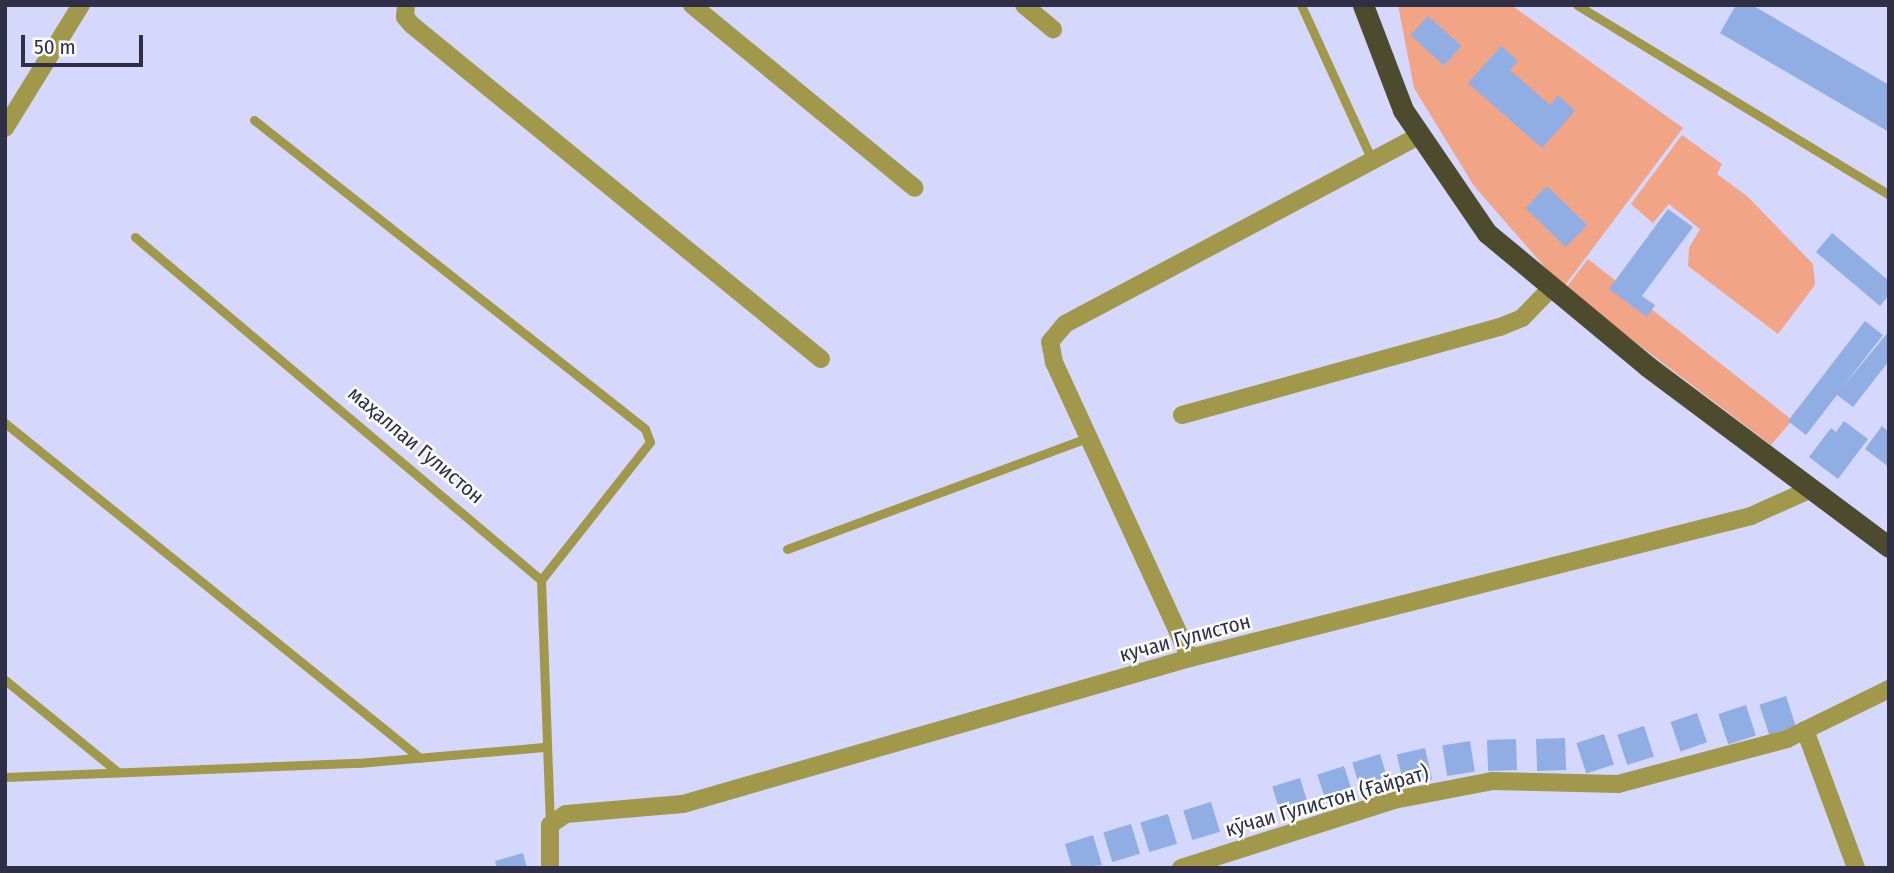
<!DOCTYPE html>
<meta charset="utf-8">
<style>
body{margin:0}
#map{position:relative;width:1894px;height:873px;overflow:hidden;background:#d5d7fd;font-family:"Fira Sans Condensed",sans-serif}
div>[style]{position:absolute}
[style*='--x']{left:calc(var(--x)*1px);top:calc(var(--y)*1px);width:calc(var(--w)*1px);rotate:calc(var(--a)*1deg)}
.green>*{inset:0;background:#f1a586}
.building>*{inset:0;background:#90aee4;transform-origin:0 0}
.lane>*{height:9px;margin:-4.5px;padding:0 4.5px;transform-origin:4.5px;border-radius:4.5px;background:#a1984c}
.street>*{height:18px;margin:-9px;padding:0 9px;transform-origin:9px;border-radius:9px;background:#a1984c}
.highway>*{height:21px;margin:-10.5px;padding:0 10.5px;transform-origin:10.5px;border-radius:10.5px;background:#4d4a2d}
span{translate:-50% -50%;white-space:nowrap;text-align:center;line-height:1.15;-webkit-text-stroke:5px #fcfcfc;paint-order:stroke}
.street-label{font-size:21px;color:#2f3048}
.frame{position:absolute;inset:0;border:7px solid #2f3048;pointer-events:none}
.scale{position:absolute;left:21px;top:35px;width:122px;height:32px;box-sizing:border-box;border:4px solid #2f3048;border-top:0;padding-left:9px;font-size:21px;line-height:24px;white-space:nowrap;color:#2f3048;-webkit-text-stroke:5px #fcfcfc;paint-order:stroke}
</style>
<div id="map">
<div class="green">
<div style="clip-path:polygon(1398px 5px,1511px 5px,1683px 128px,1563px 288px,1474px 186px,1414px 88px)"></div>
<div style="clip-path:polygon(1682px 135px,1722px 164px,1717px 174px,1747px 196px,1813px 264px,1815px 285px,1778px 334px,1688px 266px,1689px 248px,1700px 229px,1669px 204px,1653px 223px,1631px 204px)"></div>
<div style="clip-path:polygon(1588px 259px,1792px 420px,1771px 445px,1565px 289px)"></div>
</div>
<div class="building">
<div style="clip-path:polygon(1736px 5px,1752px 5px,1889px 85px,1889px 132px,1720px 33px)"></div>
<div style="left:1428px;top:16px;width:45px;height:26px;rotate:42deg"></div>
<div style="clip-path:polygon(1501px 46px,1518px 61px,1510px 70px,1550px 105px,1558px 95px,1575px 111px,1542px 148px,1468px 83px)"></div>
<div style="left:1547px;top:186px;width:56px;height:31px;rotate:44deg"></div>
<div style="clip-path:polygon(1668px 209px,1693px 227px,1642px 296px,1655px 305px,1647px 317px,1609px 289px)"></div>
<div style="clip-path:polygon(1832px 233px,1889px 281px,1889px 295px,1880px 306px,1816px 252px)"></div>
<div style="clip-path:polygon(1865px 321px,1883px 335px,1841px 389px,1889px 331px,1889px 361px,1853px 407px,1837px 395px,1806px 435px,1788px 421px)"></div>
<div style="clip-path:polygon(1844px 421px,1868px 439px,1838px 479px,1809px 457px,1831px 428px,1836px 432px)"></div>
<div style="clip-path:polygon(1882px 426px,1889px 432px,1889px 467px,1865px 449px)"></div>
<div style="left:1786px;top:696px;width:32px;height:28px;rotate:72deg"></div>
<div style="left:1746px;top:705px;width:32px;height:29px;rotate:72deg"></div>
<div style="left:1697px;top:713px;width:31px;height:28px;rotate:71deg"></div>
<div style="left:1644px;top:726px;width:32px;height:28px;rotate:72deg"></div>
<div style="left:1604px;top:734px;width:32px;height:29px;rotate:72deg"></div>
<div style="left:1565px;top:738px;width:32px;height:29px;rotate:88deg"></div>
<div style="left:1516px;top:739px;width:31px;height:29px;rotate:88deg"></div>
<div style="left:1470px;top:741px;width:31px;height:28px;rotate:81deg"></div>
<div style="left:1425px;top:748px;width:32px;height:29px;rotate:77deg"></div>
<div style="left:1380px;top:754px;width:31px;height:29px;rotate:73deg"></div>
<div style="left:1344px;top:766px;width:32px;height:28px;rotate:72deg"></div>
<div style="left:1300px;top:778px;width:31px;height:29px;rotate:73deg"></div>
<div style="left:1211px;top:802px;width:31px;height:29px;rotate:73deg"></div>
<div style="left:1168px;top:814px;width:31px;height:29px;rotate:73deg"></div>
<div style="left:1131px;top:824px;width:31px;height:29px;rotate:73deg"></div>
<div style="clip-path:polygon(1093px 835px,1102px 865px,1072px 868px,1065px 844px)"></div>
<div style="clip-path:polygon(523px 853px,527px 868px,497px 868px,495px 861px)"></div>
</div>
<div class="lane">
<div style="--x:1301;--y:5;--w:170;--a:65.4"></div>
<div style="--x:1577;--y:5;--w:365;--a:31.3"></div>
<div style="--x:254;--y:120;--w:498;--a:38.3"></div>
<div style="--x:645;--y:429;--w:14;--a:69"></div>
<div style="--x:650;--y:442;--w:176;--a:128.3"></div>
<div style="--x:135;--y:237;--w:531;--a:40.19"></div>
<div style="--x:541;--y:580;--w:245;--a:87.9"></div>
<div style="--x:5;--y:423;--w:533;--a:38.91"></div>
<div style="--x:787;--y:549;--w:322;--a:-20.3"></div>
<div style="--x:5;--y:680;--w:146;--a:39.2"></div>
<div style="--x:5;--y:777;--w:353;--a:-2.3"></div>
<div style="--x:358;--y:763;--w:189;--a:-4.9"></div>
</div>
<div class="street">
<div style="--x:406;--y:5;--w:12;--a:95"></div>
<div style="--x:405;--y:17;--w:11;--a:49"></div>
<div style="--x:412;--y:25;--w:528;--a:39.24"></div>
<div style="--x:692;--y:5;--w:288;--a:39.4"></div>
<div style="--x:1024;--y:5;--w:38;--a:40"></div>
<div style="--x:5;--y:128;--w:145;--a:-58.3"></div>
<div style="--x:1182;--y:415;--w:330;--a:-15.5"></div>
<div style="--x:1500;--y:327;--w:24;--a:-22"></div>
<div style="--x:1522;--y:318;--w:43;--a:-45.9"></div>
<div style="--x:1190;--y:658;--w:326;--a:-114.7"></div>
<div style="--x:1054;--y:362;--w:20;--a:-101"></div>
<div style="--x:1050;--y:342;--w:23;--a:-50"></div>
<div style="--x:1065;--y:324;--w:402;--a:-28"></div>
<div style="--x:1805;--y:730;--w:147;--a:69.7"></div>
<div style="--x:550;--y:868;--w:43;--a:-90"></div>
<div style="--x:550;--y:825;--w:19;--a:-35"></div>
<div style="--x:566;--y:814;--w:117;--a:-4.9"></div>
<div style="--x:683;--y:804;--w:528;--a:-16.06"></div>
<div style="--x:1190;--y:658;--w:579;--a:-14.2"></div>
<div style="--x:1751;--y:516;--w:66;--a:-24.2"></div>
<div style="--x:1181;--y:868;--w:224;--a:-17.7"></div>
<div style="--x:1394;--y:800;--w:101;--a:-10.9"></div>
<div style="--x:1493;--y:781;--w:125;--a:1.4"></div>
<div style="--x:1618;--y:784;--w:175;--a:-14.9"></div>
<div style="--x:1787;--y:739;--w:114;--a:-26.1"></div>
</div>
<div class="highway">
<div style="--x:1363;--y:5;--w:112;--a:69.1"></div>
<div style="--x:1403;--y:110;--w:149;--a:55.7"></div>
<div style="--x:1487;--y:233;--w:208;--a:39.7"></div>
<div style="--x:1647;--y:366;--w:302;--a:36.8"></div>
</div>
<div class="street-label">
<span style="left:416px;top:445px;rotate:40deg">маҳаллаи Гулистон</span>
<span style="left:1185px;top:638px;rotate:-15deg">кучаи Гулистон</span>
<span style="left:1327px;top:801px;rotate:-16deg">кӯчаи Гулистон (Ғайрат)</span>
</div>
<div class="frame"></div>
<div class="scale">50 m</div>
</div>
